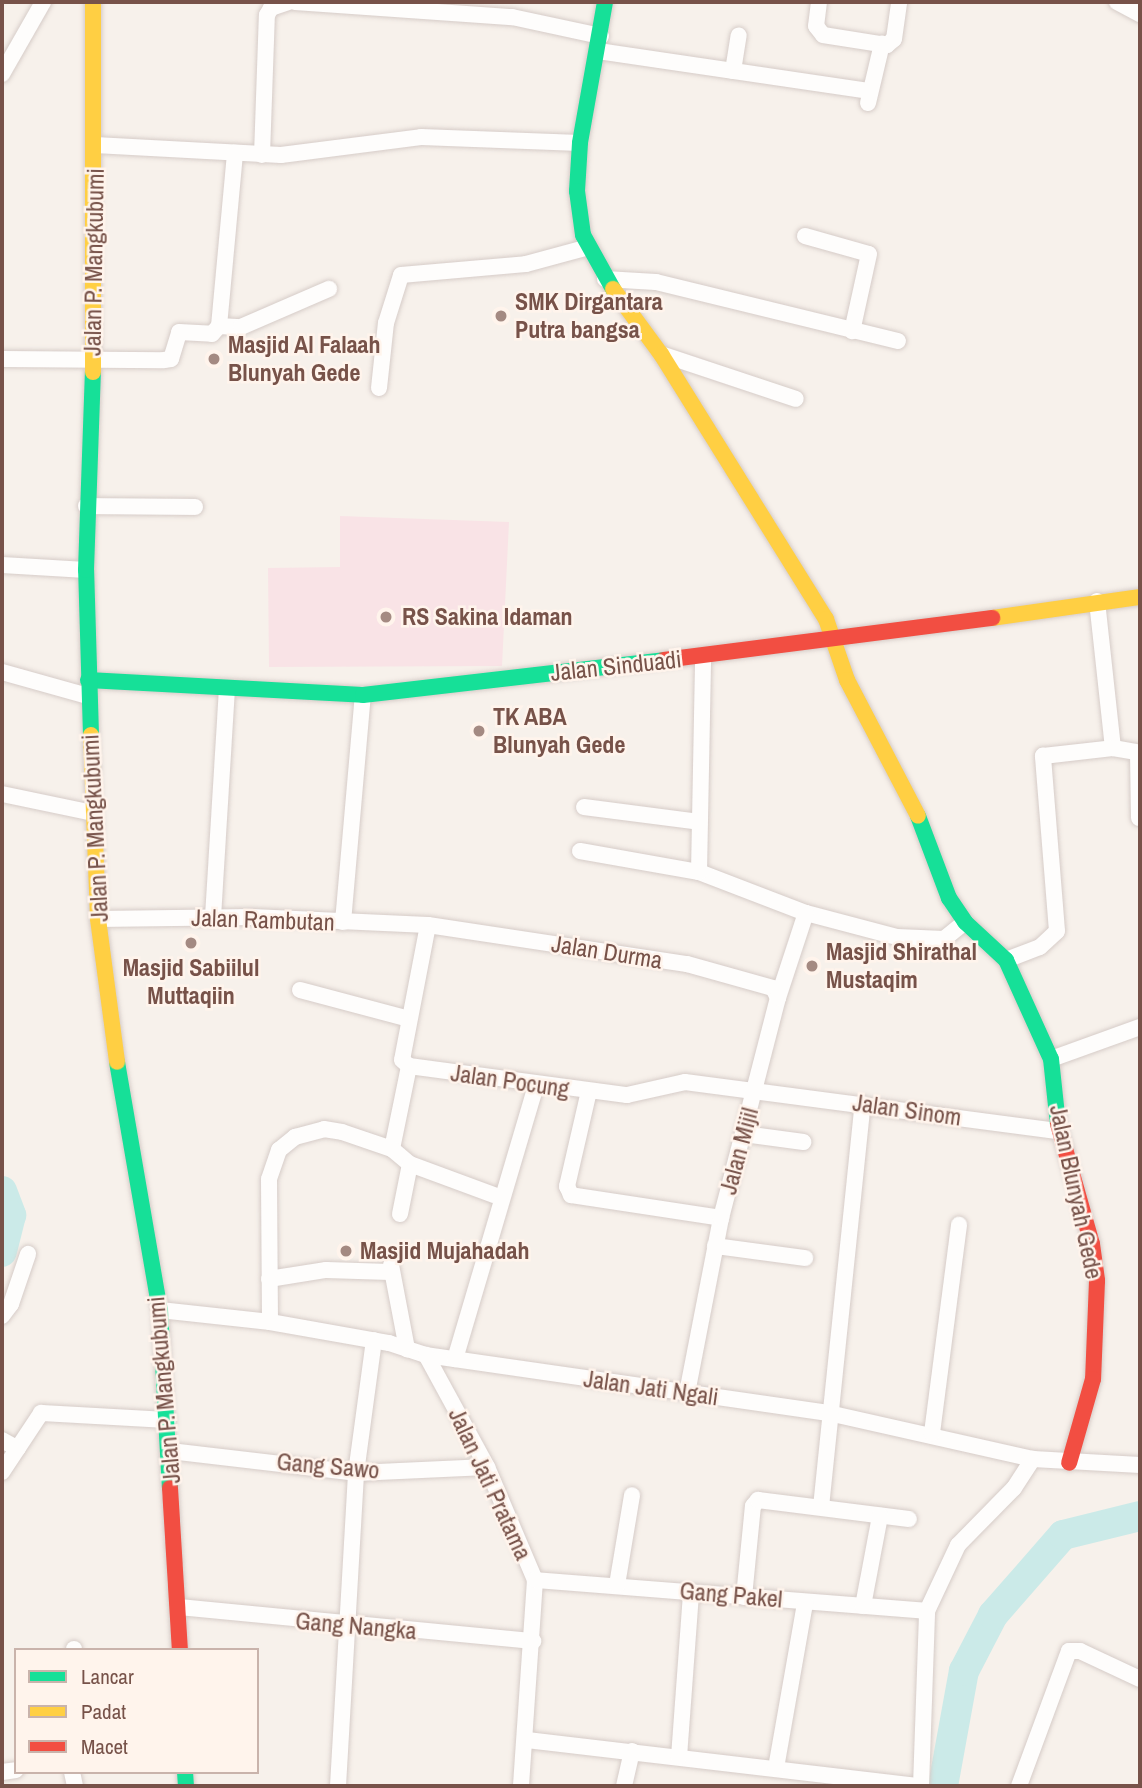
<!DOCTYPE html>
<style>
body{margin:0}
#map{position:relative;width:1142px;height:1788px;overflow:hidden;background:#f7f1eb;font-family:"Archivo Narrow",sans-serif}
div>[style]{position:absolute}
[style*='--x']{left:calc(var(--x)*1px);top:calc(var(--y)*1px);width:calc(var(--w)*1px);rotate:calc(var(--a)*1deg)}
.medical>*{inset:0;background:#f9e3e6}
.river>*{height:30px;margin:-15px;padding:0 15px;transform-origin:15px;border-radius:15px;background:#cbeae8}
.roads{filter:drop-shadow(0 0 2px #d6ccc8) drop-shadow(0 0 2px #d6ccc8)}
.street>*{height:16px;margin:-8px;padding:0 8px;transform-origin:8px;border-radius:8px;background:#fefdfc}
.fast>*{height:16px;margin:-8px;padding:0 8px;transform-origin:8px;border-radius:8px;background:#16e098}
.slow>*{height:16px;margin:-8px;padding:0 8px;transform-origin:8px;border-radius:8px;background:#ffcf43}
.jam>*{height:16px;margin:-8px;padding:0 8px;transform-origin:8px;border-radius:8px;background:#f24e42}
.dots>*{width:19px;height:19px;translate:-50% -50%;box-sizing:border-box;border:4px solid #fff4ec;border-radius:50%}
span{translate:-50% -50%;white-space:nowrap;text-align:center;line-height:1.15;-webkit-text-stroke:5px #fff4ec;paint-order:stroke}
.street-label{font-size:24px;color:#775249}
.poi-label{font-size:24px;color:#775249;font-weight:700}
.left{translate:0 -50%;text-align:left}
.frame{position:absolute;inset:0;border:4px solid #775249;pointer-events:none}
.legend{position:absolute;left:14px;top:1648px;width:245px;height:126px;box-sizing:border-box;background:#fff4ec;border:2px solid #c9b3ab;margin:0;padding:9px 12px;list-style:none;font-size:21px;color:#775249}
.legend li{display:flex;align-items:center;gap:14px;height:35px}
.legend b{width:35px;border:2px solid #c9b3ab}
</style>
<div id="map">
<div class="medical">
<div style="clip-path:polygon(340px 516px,509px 522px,502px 666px,269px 667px,268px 568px,340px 567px)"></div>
</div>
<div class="river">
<div style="--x:2;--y:1191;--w:26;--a:69"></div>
<div style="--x:11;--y:1215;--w:38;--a:104"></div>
<div style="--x:943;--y:1786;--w:117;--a:-79.7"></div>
<div style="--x:964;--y:1671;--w:63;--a:-62.6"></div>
<div style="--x:993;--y:1615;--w:106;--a:-48.8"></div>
<div style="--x:1063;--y:1535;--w:79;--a:-13.9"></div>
</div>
<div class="roads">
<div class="street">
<div style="--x:295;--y:2;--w:218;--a:4"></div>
<div style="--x:512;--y:17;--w:91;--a:12.1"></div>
<div style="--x:819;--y:2;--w:24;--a:97"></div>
<div style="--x:816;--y:26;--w:11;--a:52"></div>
<div style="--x:823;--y:35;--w:65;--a:8.9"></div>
<div style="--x:887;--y:45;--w:9;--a:-41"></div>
<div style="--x:894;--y:39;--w:37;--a:-82"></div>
<div style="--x:1117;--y:2;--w:26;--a:28"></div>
<div style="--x:598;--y:51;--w:275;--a:8.4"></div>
<div style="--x:733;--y:71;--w:36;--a:-81"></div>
<div style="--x:2;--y:74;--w:83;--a:-60.3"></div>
<div style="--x:868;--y:103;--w:61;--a:-76.7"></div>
<div style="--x:95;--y:145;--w:186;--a:3.1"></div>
<div style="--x:281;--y:155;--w:141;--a:-7.3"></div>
<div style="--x:421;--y:137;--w:159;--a:2.2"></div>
<div style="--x:262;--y:155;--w:140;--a:-88"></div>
<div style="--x:267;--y:15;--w:8;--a:-60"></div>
<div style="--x:271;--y:8;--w:18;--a:-19"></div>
<div style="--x:805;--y:236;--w:66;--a:15.7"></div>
<div style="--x:869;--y:254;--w:79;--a:102.4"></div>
<div style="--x:605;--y:279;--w:51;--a:3.4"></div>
<div style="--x:656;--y:282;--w:249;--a:13.7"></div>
<div style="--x:219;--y:326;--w:174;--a:-84.7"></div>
<div style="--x:661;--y:354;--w:142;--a:18.4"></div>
<div style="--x:2;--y:359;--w:162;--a:0.4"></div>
<div style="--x:164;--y:360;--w:7;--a:-8"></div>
<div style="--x:171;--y:359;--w:28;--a:-73"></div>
<div style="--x:179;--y:332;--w:33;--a:3"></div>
<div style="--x:212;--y:334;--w:11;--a:-49"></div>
<div style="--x:219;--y:326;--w:22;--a:3"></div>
<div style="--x:241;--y:327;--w:96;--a:-23.4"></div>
<div style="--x:379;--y:388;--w:65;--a:-83.9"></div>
<div style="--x:386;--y:323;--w:50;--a:-72.6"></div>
<div style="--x:401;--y:275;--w:125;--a:-5"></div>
<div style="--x:526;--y:264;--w:65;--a:-15.1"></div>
<div style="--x:86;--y:506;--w:109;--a:0.5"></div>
<div style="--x:2;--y:565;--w:84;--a:3.4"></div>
<div style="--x:1097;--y:601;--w:148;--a:83.8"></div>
<div style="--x:2;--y:672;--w:89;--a:15.6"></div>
<div style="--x:1138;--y:753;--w:65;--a:89.1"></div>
<div style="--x:2;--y:794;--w:93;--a:11.8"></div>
<div style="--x:584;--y:807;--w:116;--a:7.4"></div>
<div style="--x:580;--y:851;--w:121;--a:10"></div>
<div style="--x:699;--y:872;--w:115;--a:21"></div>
<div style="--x:806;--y:913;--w:94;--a:14.8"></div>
<div style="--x:897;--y:937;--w:47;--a:2.4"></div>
<div style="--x:944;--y:939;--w:27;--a:-39"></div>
<div style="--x:699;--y:872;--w:216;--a:-88.9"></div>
<div style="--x:213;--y:917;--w:228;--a:-86.5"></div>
<div style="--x:98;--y:919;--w:154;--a:-0.7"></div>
<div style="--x:252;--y:917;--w:176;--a:2.6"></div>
<div style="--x:428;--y:925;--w:262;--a:8.6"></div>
<div style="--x:687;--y:964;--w:89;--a:15.6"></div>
<div style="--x:773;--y:988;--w:11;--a:63"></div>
<div style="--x:343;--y:922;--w:228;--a:-85"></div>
<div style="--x:428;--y:925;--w:137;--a:100.9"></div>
<div style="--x:402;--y:1060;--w:9;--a:41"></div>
<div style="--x:409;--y:1066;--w:220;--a:7.6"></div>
<div style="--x:627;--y:1095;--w:59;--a:-12.6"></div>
<div style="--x:685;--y:1082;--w:377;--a:7.5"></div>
<div style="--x:1006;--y:960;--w:36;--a:-21"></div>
<div style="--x:1040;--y:947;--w:23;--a:-43"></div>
<div style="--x:1057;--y:931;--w:176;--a:-94.6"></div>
<div style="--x:1043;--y:756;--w:70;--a:-6.5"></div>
<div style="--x:1113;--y:748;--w:27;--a:10"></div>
<div style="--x:300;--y:990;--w:113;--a:14.9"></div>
<div style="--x:1051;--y:1059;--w:95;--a:-19.8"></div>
<div style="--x:589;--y:1091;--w:98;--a:103"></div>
<div style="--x:567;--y:1186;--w:10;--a:66"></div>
<div style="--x:571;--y:1195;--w:152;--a:8.7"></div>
<div style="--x:744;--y:1134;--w:60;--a:7.7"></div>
<div style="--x:392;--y:1149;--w:85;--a:-78.4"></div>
<div style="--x:400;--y:1214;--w:51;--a:-78.7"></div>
<div style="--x:715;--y:1246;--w:91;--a:7.6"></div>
<div style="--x:391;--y:1265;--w:86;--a:79.2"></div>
<div style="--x:269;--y:1279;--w:58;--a:-9"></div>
<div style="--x:326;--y:1270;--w:64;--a:1.8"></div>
<div style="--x:160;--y:1310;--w:111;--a:6.2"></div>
<div style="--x:270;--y:1322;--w:121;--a:10"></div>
<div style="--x:389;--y:1343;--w:39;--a:18"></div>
<div style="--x:426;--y:1355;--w:411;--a:8.2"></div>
<div style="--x:833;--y:1414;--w:205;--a:12.7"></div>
<div style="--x:1033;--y:1459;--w:107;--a:3.2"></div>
<div style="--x:2;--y:1316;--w:15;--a:-53"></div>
<div style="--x:11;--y:1304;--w:53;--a:-71.2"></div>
<div style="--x:270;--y:1322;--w:143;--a:-90.4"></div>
<div style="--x:269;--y:1179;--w:31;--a:-71"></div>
<div style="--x:279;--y:1150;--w:21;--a:-39"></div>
<div style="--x:295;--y:1137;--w:30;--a:-15"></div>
<div style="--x:324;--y:1129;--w:18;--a:9"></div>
<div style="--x:342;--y:1132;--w:53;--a:18.8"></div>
<div style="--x:392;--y:1149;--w:23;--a:40"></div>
<div style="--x:410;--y:1164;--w:90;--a:20.3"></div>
<div style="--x:426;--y:1355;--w:128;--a:61.4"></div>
<div style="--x:487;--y:1467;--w:123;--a:67"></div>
<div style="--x:535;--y:1580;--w:206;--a:93.9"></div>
<div style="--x:455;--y:1359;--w:285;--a:-73.5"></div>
<div style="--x:687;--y:1393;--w:178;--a:-79"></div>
<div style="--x:721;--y:1218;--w:227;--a:-75.5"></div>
<div style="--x:778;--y:998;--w:89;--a:-71.8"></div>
<div style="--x:932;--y:1433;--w:210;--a:-82.6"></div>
<div style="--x:2;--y:1440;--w:18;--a:29"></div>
<div style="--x:170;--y:1451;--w:187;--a:6.7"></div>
<div style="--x:356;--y:1473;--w:131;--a:-2.6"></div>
<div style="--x:2;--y:1472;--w:71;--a:-56.5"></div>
<div style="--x:41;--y:1413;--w:127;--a:3.2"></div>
<div style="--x:821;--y:1507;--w:405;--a:-84.1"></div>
<div style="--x:535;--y:1580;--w:393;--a:4.5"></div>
<div style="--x:617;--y:1585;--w:91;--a:-80.5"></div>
<div style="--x:744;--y:1597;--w:91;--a:-84.4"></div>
<div style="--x:753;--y:1506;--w:8;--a:-50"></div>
<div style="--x:758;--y:1500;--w:152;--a:7.2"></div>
<div style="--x:863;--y:1606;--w:92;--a:-79.3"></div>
<div style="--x:179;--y:1607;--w:356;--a:5.5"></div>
<div style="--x:74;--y:1649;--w:1;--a:90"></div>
<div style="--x:527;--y:1740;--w:395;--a:6.7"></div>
<div style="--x:679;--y:1757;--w:165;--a:-85.8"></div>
<div style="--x:776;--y:1768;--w:168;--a:-80"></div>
<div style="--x:2;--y:1772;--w:14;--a:-8"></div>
<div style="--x:72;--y:1772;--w:14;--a:78"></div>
<div style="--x:338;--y:1786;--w:314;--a:-86.7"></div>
<div style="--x:356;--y:1473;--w:134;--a:-82.3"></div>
<div style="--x:624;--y:1786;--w:36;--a:-77"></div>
<div style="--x:921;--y:1786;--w:175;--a:-88"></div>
<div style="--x:927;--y:1611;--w:73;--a:-64.8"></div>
<div style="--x:958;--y:1545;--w:80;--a:-45.5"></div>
<div style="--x:1014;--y:1488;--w:35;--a:-57"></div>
<div style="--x:1019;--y:1786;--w:144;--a:-69.7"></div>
<div style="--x:1069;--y:1651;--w:11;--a:0"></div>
<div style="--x:1080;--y:1651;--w:66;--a:25"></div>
</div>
<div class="fast">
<div style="--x:605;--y:2;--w:143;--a:100.1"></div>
<div style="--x:580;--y:143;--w:48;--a:93.6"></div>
<div style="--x:577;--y:191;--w:44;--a:82.2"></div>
<div style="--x:583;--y:235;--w:62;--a:60.9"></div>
<div style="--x:88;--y:680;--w:275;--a:3.1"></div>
<div style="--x:363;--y:695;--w:303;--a:-6.6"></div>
<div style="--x:91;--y:735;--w:165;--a:-91.7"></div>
<div style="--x:86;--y:570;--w:198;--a:-88"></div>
<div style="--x:918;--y:816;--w:88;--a:69.3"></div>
<div style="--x:949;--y:898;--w:29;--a:56"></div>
<div style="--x:965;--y:922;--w:56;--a:42.8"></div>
<div style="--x:1006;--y:960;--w:109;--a:65.6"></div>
<div style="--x:1051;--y:1059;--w:65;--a:83.9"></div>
<div style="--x:117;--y:1062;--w:252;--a:80.2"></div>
<div style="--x:160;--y:1310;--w:178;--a:86.8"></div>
<div style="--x:185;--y:1772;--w:14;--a:86"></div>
</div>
<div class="slow">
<div style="--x:93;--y:2;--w:370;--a:90"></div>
<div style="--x:613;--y:289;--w:81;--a:53.6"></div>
<div style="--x:661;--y:354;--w:312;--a:58.1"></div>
<div style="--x:826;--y:619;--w:65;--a:71"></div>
<div style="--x:847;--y:680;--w:153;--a:62.4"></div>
<div style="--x:992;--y:618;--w:149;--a:-8.1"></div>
<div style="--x:91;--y:735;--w:184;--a:87.8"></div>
<div style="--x:98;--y:919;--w:144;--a:82.4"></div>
</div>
<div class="jam">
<div style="--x:664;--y:660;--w:331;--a:-7.3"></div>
<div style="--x:1058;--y:1124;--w:125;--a:74.2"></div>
<div style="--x:1092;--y:1244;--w:37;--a:82"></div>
<div style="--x:1097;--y:1281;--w:98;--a:92.3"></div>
<div style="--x:1093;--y:1379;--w:87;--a:105.9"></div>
<div style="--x:170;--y:1488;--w:162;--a:86.5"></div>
</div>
</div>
<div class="dots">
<div style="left:501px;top:316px;background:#a48a82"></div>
<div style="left:214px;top:359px;background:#a48a82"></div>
<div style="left:386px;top:617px;background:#a48a82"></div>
<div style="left:479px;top:731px;background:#a48a82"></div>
<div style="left:191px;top:943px;background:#a48a82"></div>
<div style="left:812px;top:966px;background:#a48a82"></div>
<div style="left:346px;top:1251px;background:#a48a82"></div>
</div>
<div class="street-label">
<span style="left:94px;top:262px;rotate:-89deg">Jalan P. Mangkubumi</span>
<span style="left:616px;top:666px;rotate:-6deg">Jalan Sinduadi</span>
<span style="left:95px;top:828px;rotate:-93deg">Jalan P. Mangkubumi</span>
<span style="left:263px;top:920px;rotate:2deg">Jalan Rambutan</span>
<span style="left:607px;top:952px;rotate:9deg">Jalan Durma</span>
<span style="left:510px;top:1081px;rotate:8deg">Jalan Pocung</span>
<span style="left:907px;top:1110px;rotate:8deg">Jalan Sinom</span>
<span style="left:739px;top:1151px;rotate:-75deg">Jalan Mijil</span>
<span style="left:1076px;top:1192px;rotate:78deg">Jalan Blunyah Gede</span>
<span style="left:651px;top:1388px;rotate:8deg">Jalan Jati Ngali</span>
<span style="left:164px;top:1390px;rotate:-95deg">Jalan P. Mangkubumi</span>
<span style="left:328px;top:1466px;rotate:5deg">Gang Sawo</span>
<span style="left:490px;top:1484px;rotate:65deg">Jalan Jati Pratama</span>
<span style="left:731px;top:1595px;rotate:5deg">Gang Pakel</span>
<span style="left:356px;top:1626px;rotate:5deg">Gang Nangka</span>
</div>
<div class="poi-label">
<span class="left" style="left:515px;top:316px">SMK Dirgantara<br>Putra bangsa</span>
<span class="left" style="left:228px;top:359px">Masjid Al Falaah<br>Blunyah Gede</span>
<span class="left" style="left:402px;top:617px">RS Sakina Idaman</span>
<span class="left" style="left:493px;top:731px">TK ABA<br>Blunyah Gede</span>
<span class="left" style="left:826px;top:966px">Masjid Shirathal<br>Mustaqim</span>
<span style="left:191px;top:982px">Masjid Sabiilul<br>Muttaqiin</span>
<span class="left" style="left:360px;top:1251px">Masjid Mujahadah</span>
</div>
<div class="frame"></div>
<ul class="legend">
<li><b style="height:9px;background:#16e098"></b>Lancar</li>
<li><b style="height:9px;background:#ffcf43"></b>Padat</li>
<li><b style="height:9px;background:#f24e42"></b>Macet</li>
</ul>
</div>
